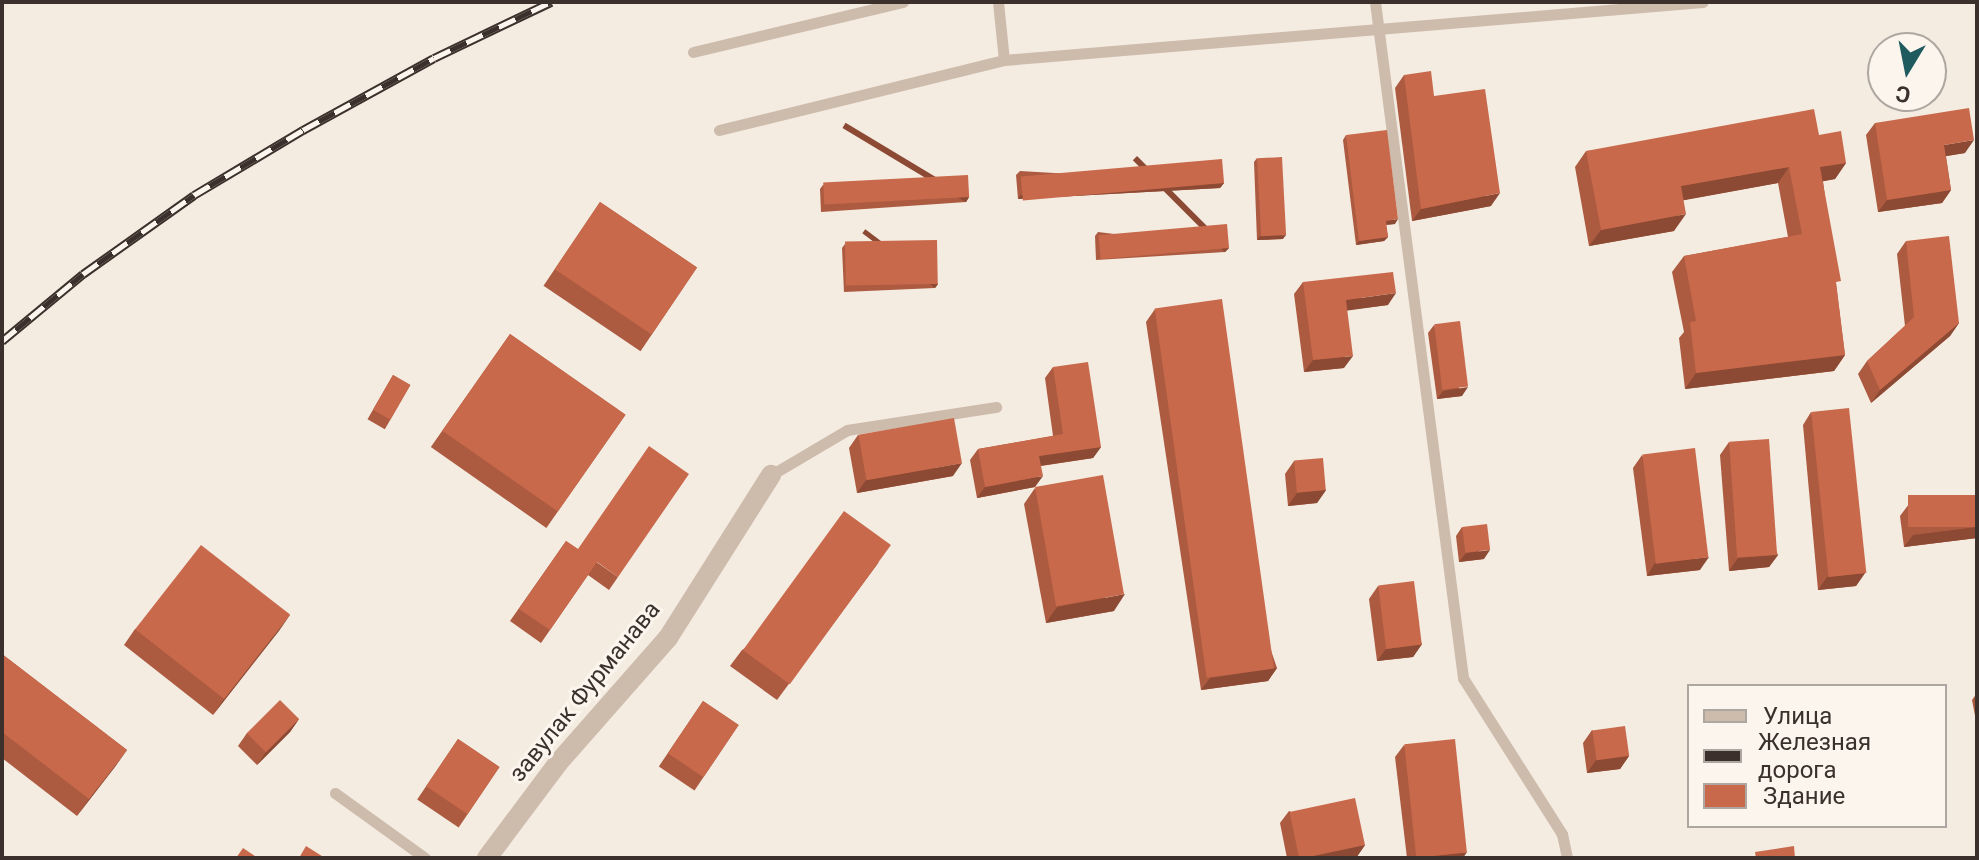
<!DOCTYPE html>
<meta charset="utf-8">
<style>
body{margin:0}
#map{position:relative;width:1979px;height:860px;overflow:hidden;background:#f4ebe1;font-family:Roboto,sans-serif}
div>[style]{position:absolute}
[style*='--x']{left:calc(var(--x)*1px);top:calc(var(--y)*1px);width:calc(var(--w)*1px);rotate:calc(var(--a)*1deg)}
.service>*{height:11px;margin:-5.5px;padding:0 5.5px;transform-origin:5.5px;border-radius:5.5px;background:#cdbbac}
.minor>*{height:20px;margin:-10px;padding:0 10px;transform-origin:10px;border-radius:10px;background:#cdbbac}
.rail>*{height:9px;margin-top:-4.5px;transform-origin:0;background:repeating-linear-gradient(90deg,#fbf5ee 0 18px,#3b302b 0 36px);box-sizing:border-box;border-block:2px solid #3b302b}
.wall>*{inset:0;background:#ac5a40;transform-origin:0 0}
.shaded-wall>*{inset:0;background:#8c4a34;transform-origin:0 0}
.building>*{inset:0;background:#c8694b;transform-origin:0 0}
span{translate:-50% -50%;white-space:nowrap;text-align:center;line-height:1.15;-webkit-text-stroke:6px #fbf5ee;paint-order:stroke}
.street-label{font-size:24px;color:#3b302b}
.frame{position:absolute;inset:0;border:4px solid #3b302b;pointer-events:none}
.legend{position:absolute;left:1687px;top:684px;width:260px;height:144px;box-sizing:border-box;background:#fbf5ee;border:2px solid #aea6a0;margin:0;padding:10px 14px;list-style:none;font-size:24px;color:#3b302b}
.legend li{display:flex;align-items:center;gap:16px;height:40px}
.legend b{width:40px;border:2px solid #aea6a0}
.north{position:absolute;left:1867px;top:32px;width:80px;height:80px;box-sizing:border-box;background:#fbf5ee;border:2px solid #aea6a0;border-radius:50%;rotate:190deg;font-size:22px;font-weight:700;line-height:32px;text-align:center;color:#3b302b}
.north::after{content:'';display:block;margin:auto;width:28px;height:36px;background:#1f5a5e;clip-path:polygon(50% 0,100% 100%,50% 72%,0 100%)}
</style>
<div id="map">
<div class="service">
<div style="--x:998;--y:2;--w:58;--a:84.1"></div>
<div style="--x:1375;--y:2;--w:682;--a:82.58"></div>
<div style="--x:1463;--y:678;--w:185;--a:57.6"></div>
<div style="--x:1562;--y:834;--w:25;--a:78"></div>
<div style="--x:693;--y:52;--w:216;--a:-13.4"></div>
<div style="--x:719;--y:130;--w:293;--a:-13.8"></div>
<div style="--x:1004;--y:60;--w:701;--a:-4.74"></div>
<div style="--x:771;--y:475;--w:88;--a:-30.6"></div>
<div style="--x:847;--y:430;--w:151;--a:-8.8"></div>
<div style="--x:335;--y:793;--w:111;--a:35.8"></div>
</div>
<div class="minor">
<div style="--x:487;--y:858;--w:119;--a:-53.2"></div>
<div style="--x:558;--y:763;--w:167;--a:-48.7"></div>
<div style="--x:668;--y:638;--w:193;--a:-57.7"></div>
</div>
<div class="rail">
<div style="--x:2;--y:341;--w:105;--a:-39.6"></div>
<div style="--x:83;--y:274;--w:136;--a:-35.4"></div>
<div style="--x:194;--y:195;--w:127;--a:-30.8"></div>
<div style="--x:303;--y:130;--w:149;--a:-28.8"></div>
<div style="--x:434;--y:58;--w:130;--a:-25.6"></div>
</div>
<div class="wall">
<div style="clip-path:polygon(1404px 75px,1434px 96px,1491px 206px,1412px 221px,1395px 88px)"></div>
<div style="clip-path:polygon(1875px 123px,1965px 153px,1946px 156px,1951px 190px,1942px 203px,1878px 212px,1866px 135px)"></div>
<div style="clip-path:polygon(1346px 135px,1395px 224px,1386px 225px,1388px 237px,1384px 241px,1356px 245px,1343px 140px)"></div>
<div style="clip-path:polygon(1819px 135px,1846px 163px,1835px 179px,1823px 181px,1845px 355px,1834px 371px,1685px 389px,1679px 338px,1684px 332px,1672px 272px,1684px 256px,1788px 237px,1778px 183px,1683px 200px,1674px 231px,1589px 246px,1575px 167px,1586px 151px)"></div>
<div style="clip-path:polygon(1257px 158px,1283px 239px,1257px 240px,1254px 162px)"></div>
<div style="clip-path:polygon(1020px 171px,1224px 183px,1220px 188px,1018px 199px,1016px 175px)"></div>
<div style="clip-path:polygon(823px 185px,969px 197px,966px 202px,821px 212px,820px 189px)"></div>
<div style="left:600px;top:202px;width:117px;height:101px;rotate:34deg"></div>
<div style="clip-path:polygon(1098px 232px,1229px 248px,1225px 252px,1096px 260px,1095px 236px)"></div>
<div style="clip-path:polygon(1906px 241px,1959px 323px,1950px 336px,1871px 403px,1858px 374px,1867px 361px,1905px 326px,1897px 254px)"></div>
<div style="clip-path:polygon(845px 244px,938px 284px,935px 288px,844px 292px,842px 248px)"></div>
<div style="clip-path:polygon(1303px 282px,1388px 305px,1347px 310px,1344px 368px,1304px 372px,1294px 294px)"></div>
<div style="clip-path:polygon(1155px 309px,1277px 668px,1268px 681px,1201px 690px,1146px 322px)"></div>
<div style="clip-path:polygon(1434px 325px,1462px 396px,1437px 399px,1428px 333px)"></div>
<div style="left:510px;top:334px;width:141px;height:138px;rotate:35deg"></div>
<div style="clip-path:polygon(1053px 367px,1101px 447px,1093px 458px,1041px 466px,1035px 487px,977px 498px,970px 460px,978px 449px,1053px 436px,1045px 378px)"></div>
<div style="left:393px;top:375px;width:20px;height:51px;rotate:30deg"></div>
<div style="clip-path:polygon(1811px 412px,1865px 573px,1856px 586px,1818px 590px,1803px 425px)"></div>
<div style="clip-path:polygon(858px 435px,953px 476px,857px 493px,849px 448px)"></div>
<div style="clip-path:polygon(1729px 442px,1778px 555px,1769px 567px,1729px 571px,1720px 455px)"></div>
<div style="clip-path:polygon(1642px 455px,1700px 570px,1647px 576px,1633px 468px)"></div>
<div style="clip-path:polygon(1294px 461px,1326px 490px,1317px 503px,1288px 506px,1285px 474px)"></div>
<div style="clip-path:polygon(1035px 488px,1114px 611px,1046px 623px,1024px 504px)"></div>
<div style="clip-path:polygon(1977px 495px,1977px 538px,1904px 547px,1900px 516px,1909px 504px)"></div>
<div style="clip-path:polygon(1462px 527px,1484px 559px,1459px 562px,1456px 536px)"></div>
<div style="clip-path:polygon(566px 541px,618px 577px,609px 590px,588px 575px,541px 643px,510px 621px)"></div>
<div style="clip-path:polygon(879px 562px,777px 700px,730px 666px,742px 650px)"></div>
<div style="clip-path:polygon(1378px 586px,1422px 644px,1413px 657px,1377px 661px,1369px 599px)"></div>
<div style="clip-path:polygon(290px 615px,213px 715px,124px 645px,135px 629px)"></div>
<div style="clip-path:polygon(2px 654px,127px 750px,77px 816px,2px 758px)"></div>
<div style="clip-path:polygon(1977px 693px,1977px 726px,1972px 700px)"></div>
<div style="left:703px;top:701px;width:43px;height:79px;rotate:34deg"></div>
<div style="clip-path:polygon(299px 719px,290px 732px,257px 765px,238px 746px,247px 733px)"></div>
<div style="clip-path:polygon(1592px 730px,1629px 756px,1620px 769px,1587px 773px,1583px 743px)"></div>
<div style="left:458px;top:739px;width:50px;height:73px;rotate:34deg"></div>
<div style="clip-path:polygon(1404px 745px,1463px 858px,1407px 858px,1395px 757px)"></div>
<div style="clip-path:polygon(1289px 811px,1365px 845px,1356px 858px,1287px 858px,1280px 823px)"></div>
</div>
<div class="shaded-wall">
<div style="clip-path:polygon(1974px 140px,1965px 153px,1935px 158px,1944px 145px)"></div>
<div style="clip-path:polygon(1846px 163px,1835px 179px,1809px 184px,1820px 167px)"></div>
<div style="clip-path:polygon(1789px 167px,1778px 183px,1669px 203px,1681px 186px)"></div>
<div style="clip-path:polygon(1224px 183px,1220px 188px,1018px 199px,1021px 195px)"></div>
<div style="clip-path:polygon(1951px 190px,1942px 203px,1878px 212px,1887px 200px)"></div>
<div style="clip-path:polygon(1500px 193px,1491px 206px,1412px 221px,1421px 209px)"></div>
<div style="left:969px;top:197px;width:6px;height:144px;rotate:121deg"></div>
<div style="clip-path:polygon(1686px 214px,1674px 231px,1589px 246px,1601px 230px)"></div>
<div style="clip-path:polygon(1398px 219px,1395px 224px,1382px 225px,1386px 221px)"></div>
<div style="clip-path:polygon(1286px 235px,1283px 239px,1257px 240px,1260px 236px)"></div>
<div style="clip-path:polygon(1388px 237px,1384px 241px,1356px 245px,1359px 241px)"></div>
<div style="left:1229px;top:248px;width:6px;height:130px;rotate:135deg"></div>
<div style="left:938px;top:284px;width:5px;height:91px;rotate:127deg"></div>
<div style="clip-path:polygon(1396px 293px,1388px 305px,1337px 312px,1346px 300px)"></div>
<div style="clip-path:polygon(1959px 323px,1950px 336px,1871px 403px,1880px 390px)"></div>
<div style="clip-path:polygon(1845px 355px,1834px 371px,1685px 389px,1696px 373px)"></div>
<div style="clip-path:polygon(1353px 356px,1344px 368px,1304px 372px,1313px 360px)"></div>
<div style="clip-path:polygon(1468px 387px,1462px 396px,1437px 399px,1443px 391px)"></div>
<div style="clip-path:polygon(1101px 447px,1093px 458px,1032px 467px,1039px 456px)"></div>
<div style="clip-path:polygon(962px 463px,953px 476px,857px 493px,866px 480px)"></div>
<div style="clip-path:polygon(1043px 476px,1035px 487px,977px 498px,985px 487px)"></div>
<div style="clip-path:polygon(1326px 490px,1317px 503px,1288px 506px,1297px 493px)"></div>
<div style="clip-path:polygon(1977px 527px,1977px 538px,1904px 547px,1913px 535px)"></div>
<div style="clip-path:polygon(1490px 550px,1484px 559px,1459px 562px,1466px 553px)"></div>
<div style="clip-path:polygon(1778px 555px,1769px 567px,1729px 571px,1738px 558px)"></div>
<div style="clip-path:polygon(1709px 557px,1700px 570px,1647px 576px,1655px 563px)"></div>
<div style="clip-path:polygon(1865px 573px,1856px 586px,1818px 590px,1827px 577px)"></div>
<div style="clip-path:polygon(1125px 594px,1114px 611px,1046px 623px,1057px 607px)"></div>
<div style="clip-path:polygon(290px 615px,279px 631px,213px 715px,224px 699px)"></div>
<div style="clip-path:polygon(1422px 644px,1413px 657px,1377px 661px,1386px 649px)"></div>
<div style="clip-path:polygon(1277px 668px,1268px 681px,1201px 690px,1210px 678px)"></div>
<div style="clip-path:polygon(299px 719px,290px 732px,257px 765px,266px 752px)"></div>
<div style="clip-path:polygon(127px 750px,115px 767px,77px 816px,89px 799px)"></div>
<div style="clip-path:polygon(1629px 756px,1620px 769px,1587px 773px,1596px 760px)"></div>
<div style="clip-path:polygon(1365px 845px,1356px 858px,1301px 858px)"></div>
<div style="clip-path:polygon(1467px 852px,1463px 858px,1417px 858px)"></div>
</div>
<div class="building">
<div style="clip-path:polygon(1431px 71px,1434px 96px,1485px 89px,1500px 193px,1421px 209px,1404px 75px)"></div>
<div style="clip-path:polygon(1969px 108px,1974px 140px,1944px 145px,1951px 190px,1887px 200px,1875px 123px)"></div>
<div style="clip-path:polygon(1814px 109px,1819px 135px,1841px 131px,1846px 163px,1820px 167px,1841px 281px,1836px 282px,1845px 355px,1696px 373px,1690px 322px,1696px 321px,1684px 256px,1802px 234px,1789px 167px,1681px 186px,1686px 214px,1601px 230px,1586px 151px)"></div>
<div style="clip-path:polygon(1387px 130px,1398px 219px,1386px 221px,1388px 237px,1359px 241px,1346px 135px)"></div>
<div style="left:1282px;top:157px;width:78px;height:25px;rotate:87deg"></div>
<div style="left:1222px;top:159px;width:24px;height:202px;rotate:85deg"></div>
<div style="left:968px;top:175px;width:22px;height:145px;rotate:87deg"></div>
<div style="left:600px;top:202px;width:117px;height:81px;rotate:34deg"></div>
<div style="left:1227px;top:224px;width:24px;height:129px;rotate:85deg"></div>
<div style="clip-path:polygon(1949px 236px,1959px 323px,1880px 390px,1867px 361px,1914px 317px,1906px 241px)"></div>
<div style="left:937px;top:240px;width:44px;height:92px;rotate:89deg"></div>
<div style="clip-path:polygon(1393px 272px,1396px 293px,1346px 300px,1353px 356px,1313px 360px,1303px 282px)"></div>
<div style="left:1222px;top:299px;width:373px;height:68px;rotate:82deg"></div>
<div style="left:1460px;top:321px;width:66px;height:26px;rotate:83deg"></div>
<div style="left:510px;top:334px;width:141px;height:118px;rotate:35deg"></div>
<div style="clip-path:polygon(1088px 362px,1101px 447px,1039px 456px,1043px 476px,985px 487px,978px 449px,1063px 434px,1053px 367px)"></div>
<div style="left:393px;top:375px;width:20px;height:40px;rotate:30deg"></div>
<div style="left:1849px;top:408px;width:166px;height:38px;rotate:84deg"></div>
<div style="left:954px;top:418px;width:46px;height:97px;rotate:80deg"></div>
<div style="left:1769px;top:439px;width:116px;height:40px;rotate:86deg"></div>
<div style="clip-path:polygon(649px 446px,689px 474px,618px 577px,597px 562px,550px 630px,519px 609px,566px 541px,578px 549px)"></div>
<div style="left:1695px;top:448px;width:110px;height:53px;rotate:83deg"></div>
<div style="left:1323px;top:458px;width:32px;height:29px;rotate:85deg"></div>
<div style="left:1103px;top:475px;width:121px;height:69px;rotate:80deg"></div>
<div style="left:1977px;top:495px;width:32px;height:69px;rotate:90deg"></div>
<div style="left:844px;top:511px;width:58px;height:172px;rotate:36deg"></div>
<div style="left:1487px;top:524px;width:26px;height:25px;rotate:83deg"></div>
<div style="left:201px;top:545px;width:113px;height:107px;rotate:38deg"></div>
<div style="left:1414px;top:581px;width:64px;height:36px;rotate:83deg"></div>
<div style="clip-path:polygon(2px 654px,127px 750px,89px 799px,2px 732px)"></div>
<div style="left:280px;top:700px;width:27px;height:47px;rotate:45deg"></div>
<div style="left:703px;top:701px;width:43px;height:63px;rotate:34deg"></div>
<div style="left:1625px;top:726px;width:30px;height:33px;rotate:82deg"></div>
<div style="left:458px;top:739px;width:50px;height:57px;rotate:34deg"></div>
<div style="left:1455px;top:739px;width:114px;height:51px;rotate:84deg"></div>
<div style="left:1355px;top:798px;width:48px;height:67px;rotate:78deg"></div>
<div style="clip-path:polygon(306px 846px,325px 858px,299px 858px)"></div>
<div style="clip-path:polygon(1794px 846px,1795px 858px,1756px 858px,1755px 852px)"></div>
<div style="clip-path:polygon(243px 848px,258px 858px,236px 858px)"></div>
</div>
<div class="street-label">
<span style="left:585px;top:692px;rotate:-51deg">завулак Фурманава</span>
</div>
<div class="frame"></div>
<ul class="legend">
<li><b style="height:10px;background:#cdbbac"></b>Улица</li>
<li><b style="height:10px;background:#3b302b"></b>Железная дорога</li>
<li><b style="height:22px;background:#c8694b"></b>Здание</li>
</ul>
<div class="north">С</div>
</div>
